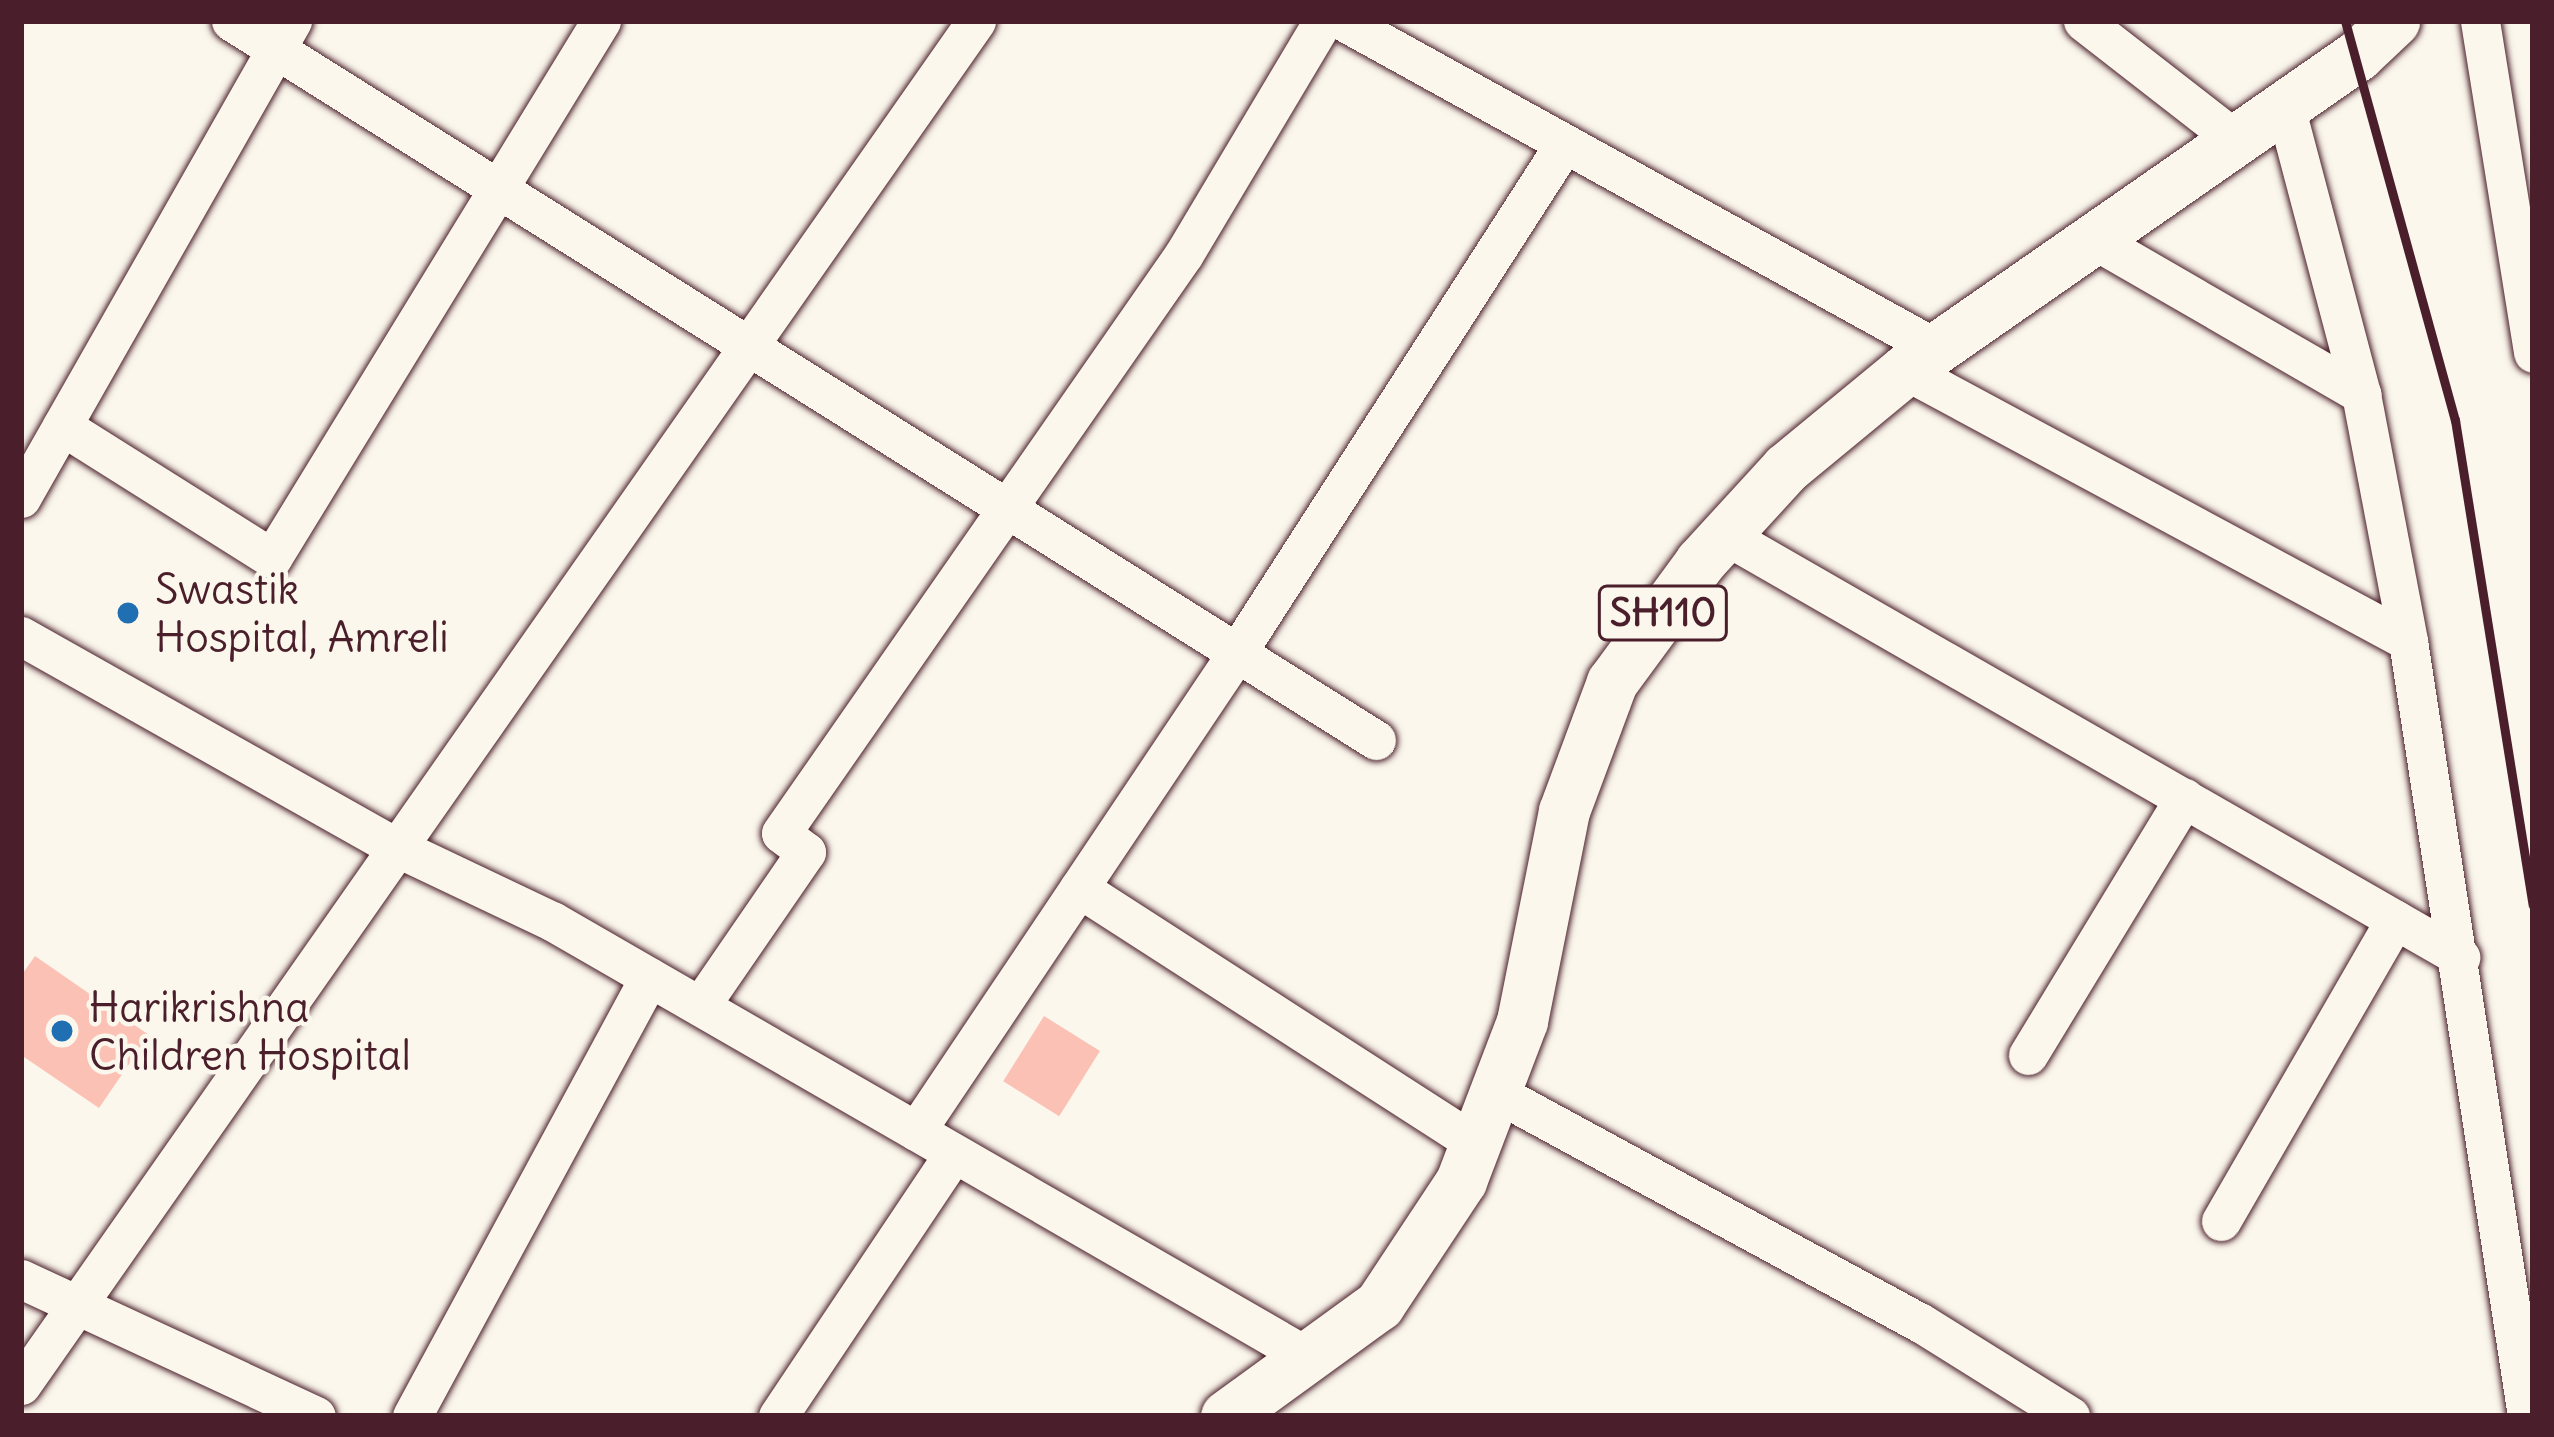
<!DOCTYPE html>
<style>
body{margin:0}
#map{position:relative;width:2554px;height:1437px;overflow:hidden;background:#fbf7ec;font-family:Delius,sans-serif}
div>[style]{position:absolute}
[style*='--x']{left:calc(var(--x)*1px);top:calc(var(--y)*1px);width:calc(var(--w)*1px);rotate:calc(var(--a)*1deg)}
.building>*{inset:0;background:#fcc1b5;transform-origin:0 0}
.roads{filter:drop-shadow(0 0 3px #4a1f2b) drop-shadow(0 0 3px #4a1f2b)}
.minor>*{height:39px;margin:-19.5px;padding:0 19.5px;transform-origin:19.5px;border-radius:19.5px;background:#fbf7ec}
.major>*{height:51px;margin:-25.5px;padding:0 25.5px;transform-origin:25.5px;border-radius:25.5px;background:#fbf7ec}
.rail>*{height:9px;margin:-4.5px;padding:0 4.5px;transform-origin:4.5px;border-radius:4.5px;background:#4a1f2b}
.dots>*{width:33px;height:33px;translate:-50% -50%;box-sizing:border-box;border:6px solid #fbf7ec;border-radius:50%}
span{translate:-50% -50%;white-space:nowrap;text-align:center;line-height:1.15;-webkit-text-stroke:9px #fbf7ec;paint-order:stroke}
.shield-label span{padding:3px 9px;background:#fbf7ec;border:3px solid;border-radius:9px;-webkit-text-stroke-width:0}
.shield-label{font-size:39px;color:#4a1f2b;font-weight:700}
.poi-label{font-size:42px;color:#4a1f2b}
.left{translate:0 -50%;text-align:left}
.frame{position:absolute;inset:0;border:24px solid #4a1f2b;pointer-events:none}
</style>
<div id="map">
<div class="building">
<div style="clip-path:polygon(35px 956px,149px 1035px,99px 1108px,21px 1055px,21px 976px)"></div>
<div style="left:1044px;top:1016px;width:66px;height:77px;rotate:32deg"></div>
</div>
<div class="roads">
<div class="minor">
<div style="--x:231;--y:21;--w:1352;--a:32.13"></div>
<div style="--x:1343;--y:21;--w:679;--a:28.91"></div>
<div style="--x:2083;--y:21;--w:194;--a:37.9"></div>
<div style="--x:2480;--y:21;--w:336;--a:80.9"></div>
<div style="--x:2285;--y:106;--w:298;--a:75.2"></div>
<div style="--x:2361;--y:394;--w:251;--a:79.2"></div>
<div style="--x:2408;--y:641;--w:784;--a:81.27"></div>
<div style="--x:2093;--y:239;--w:310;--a:30"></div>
<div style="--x:1905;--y:370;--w:571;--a:28.31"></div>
<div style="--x:62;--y:426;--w:248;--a:32.2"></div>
<div style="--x:272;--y:558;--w:630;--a:-58.51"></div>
<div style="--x:21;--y:498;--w:549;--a:-60.4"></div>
<div style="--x:1725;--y:535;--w:848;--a:29.86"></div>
<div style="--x:21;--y:636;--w:430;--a:29.4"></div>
<div style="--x:396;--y:847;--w:173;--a:25.4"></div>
<div style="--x:552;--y:921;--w:870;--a:29.98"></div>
<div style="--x:1079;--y:888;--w:472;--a:32.8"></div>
<div style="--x:700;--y:1006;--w:187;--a:-55.5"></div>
<div style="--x:806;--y:852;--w:31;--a:-143"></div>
<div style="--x:781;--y:833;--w:705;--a:-55.16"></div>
<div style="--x:1184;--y:254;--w:271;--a:-59.2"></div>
<div style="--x:2028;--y:1055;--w:301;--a:-58.7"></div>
<div style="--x:1495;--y:1092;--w:485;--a:28.5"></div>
<div style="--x:1921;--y:1323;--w:176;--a:32"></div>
<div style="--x:916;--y:1131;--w:574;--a:-56.14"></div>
<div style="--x:1236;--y:654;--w:604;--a:-57.23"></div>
<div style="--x:2221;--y:1221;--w:348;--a:-60"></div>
<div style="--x:21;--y:1279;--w:325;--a:24.9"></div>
<div style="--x:21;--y:1385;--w:1665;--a:-55"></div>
<div style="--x:412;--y:1416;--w:499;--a:-61.6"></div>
<div style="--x:778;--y:1416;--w:316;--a:-56.2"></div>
</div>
<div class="major">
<div style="--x:1226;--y:1416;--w:189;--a:-36"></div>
<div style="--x:1379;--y:1305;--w:149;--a:-56.5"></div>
<div style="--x:1461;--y:1181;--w:171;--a:-69.1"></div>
<div style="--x:1522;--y:1021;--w:214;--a:-78.7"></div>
<div style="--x:1564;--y:811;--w:138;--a:-69.6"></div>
<div style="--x:1612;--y:682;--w:149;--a:-53.7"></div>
<div style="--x:1700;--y:562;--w:127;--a:-47.5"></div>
<div style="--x:1786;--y:468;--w:154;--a:-39.5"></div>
<div style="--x:1905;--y:370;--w:552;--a:-34.81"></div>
<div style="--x:2358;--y:55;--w:50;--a:-43.4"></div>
</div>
</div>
<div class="rail">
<div style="--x:2345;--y:21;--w:414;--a:74.6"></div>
<div style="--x:2455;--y:420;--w:491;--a:80.9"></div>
</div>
<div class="dots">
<div style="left:128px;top:613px;background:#1f6fb2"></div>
<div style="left:62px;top:1031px;background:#1f6fb2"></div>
</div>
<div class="shield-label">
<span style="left:1663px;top:613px">SH110</span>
</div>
<div class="poi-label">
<span class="left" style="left:155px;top:613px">Swastik<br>Hospital, Amreli</span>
<span class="left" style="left:89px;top:1031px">Harikrishna<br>Children Hospital</span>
</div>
<div class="frame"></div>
</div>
